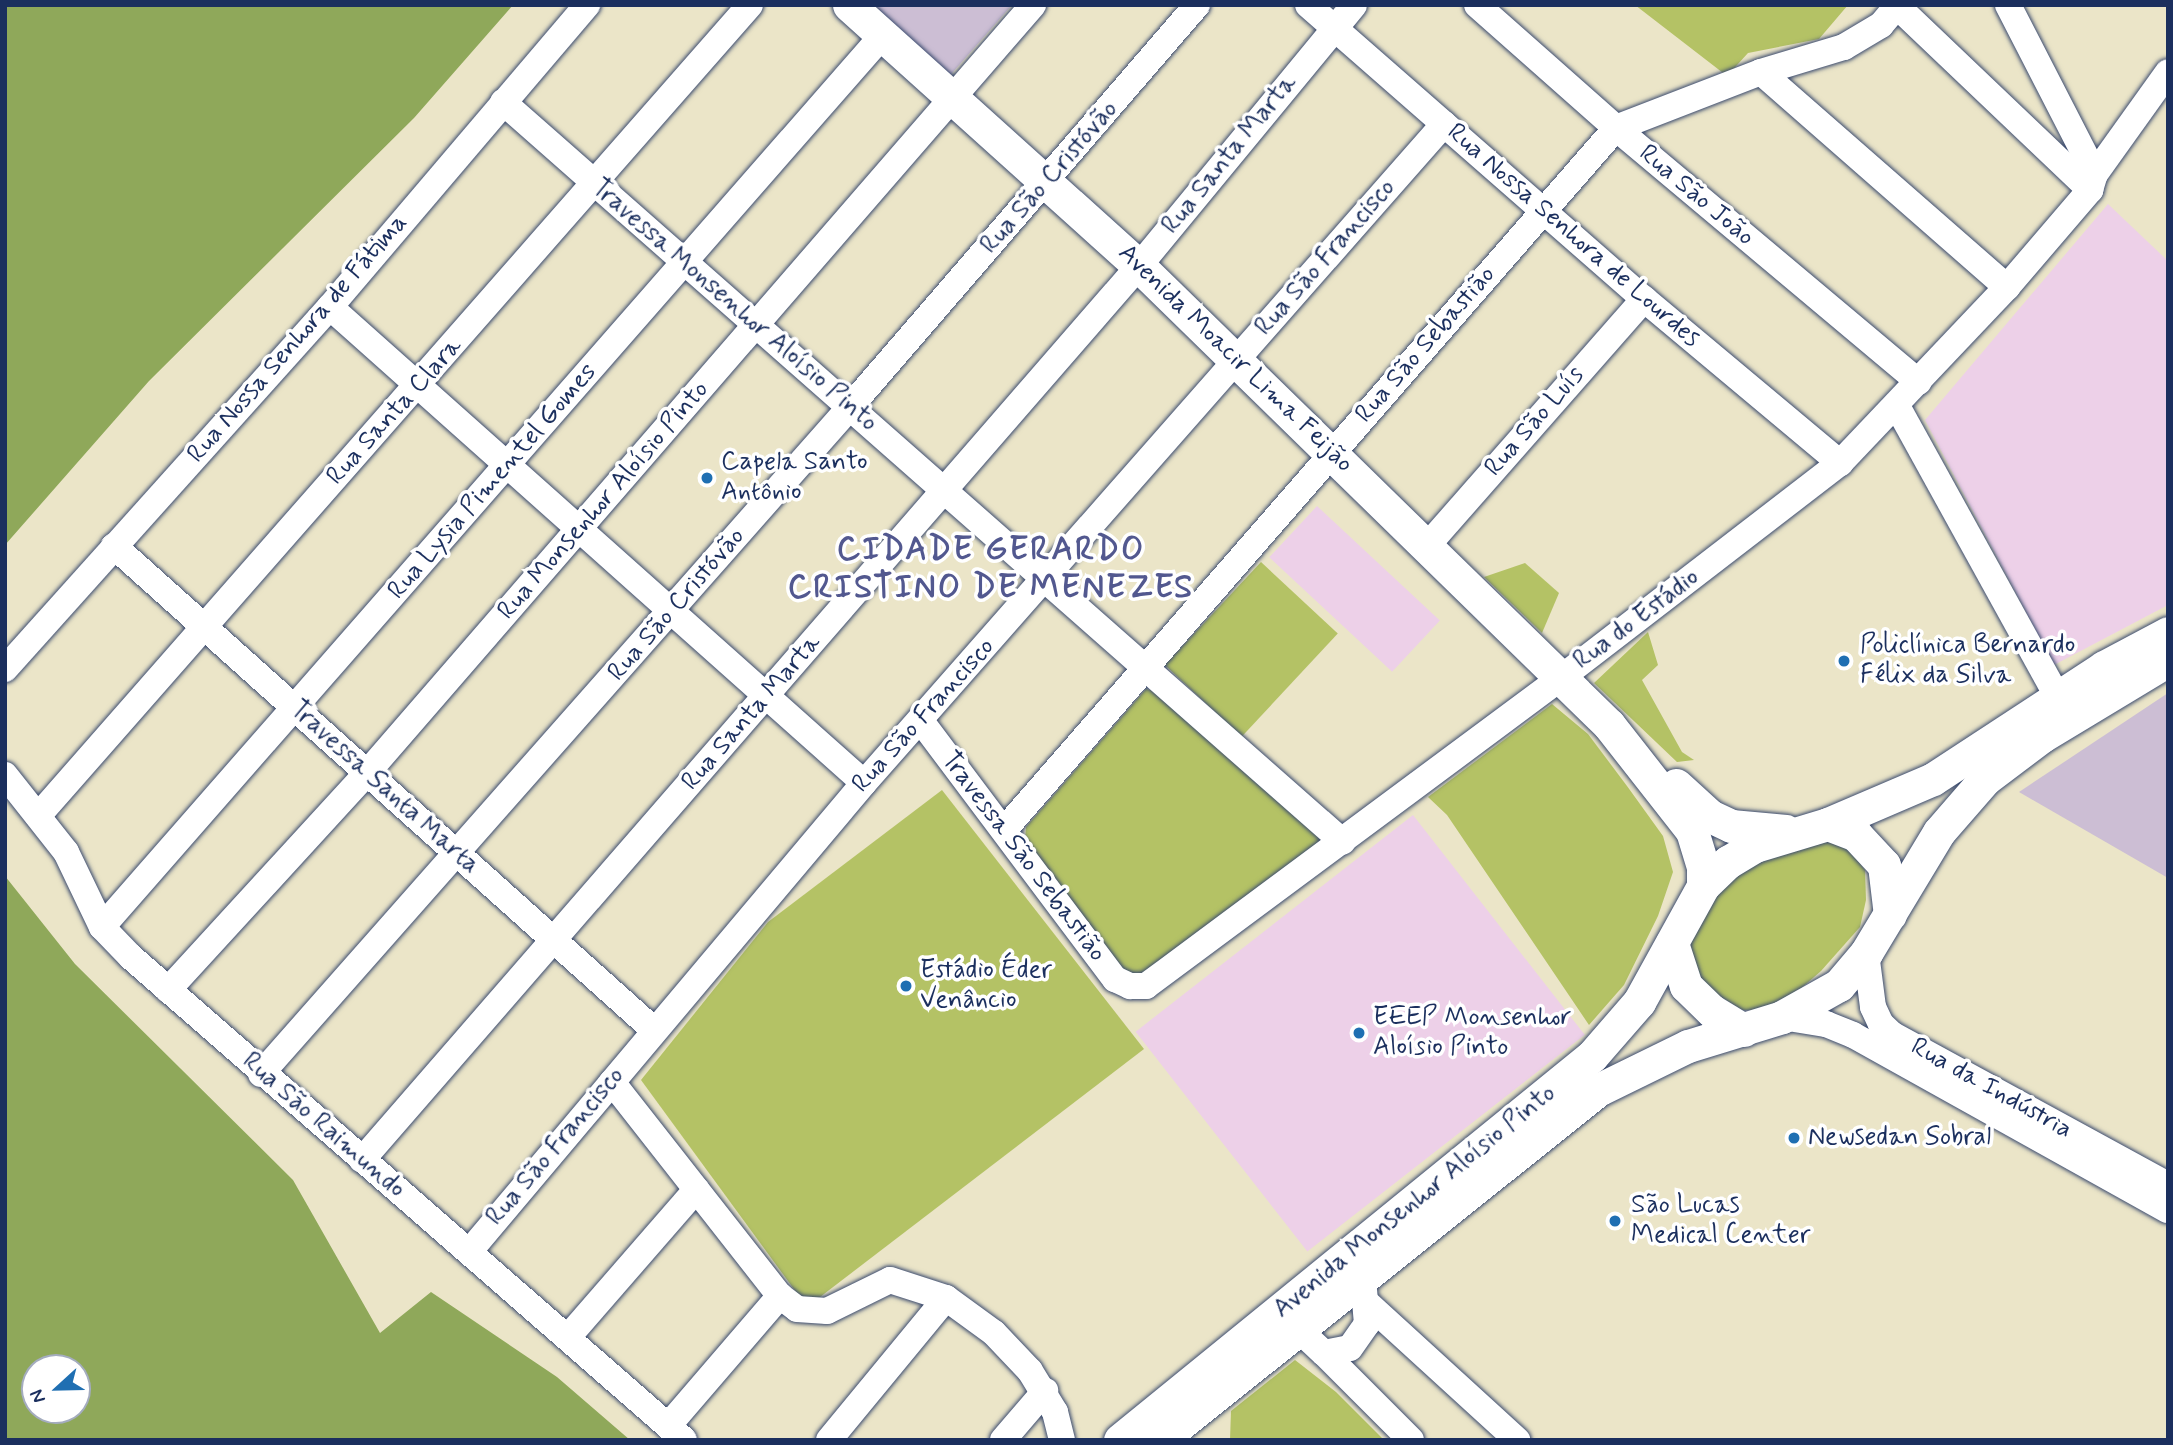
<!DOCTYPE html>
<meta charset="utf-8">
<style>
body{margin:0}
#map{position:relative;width:2173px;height:1445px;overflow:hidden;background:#ebe5c8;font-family:Mynerve,sans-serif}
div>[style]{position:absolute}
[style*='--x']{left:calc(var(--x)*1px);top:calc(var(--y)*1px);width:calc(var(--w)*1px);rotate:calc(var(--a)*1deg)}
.built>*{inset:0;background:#edd0e8;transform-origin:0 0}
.industrial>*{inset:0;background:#ccbed4}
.green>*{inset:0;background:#b4c265;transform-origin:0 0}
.forest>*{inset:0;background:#8fa85a}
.roads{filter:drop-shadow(0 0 2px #3a4a6e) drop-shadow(0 0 2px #3a4a6e)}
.minor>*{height:26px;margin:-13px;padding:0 13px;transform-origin:13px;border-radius:13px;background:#fff}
.major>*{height:33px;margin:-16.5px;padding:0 16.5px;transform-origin:16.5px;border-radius:16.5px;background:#fff}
.dots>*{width:19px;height:19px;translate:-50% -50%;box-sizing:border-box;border:4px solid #fff;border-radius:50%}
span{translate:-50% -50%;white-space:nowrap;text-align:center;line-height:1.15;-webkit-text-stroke:7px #fff;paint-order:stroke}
.street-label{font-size:26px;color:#1b2f5e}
.poi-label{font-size:26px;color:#1b2f5e}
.left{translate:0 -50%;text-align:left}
.district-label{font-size:33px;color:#52588f;font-weight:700;letter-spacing:2px}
.frame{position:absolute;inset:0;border:7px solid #1b2f5e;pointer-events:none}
.north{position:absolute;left:21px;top:1354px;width:70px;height:70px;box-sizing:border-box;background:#fff;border:2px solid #a4acbf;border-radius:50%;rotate:248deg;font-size:19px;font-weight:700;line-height:28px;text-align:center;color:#1b2f5e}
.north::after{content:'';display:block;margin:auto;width:24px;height:32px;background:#1f6fb2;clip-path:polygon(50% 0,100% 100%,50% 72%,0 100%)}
</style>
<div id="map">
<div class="built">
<div style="clip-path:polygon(2108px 204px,2168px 261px,2168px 605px,2054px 665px,1925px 420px)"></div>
<div style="left:1317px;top:506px;width:168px;height:70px;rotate:43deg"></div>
<div style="left:1413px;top:815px;width:279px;height:352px;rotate:52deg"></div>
</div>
<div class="industrial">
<div style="clip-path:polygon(861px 5px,1012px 5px,946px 80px)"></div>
<div style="clip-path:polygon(2168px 693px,2168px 878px,2019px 792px)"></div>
</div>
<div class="green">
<div style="clip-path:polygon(1635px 5px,1848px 5px,1819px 39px,1748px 53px,1727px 76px)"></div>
<div style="left:1261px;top:562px;width:105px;height:141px;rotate:43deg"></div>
<div style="clip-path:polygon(1525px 563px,1559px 593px,1542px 633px,1484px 577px)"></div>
<div style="clip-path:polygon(1648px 632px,1658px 665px,1642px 680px,1682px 752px,1694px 760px,1677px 762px,1594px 683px)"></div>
<div style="clip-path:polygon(1146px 689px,1158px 692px,1324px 837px,1317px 850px,1150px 977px,1123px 975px,1025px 841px,1026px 827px)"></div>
<div style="clip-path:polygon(1552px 704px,1588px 734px,1627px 786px,1663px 836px,1673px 872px,1658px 916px,1624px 985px,1589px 1025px,1447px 815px,1428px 797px)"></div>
<div style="clip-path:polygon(942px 790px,1144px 1049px,807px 1307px,641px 1080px,768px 922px)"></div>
<div style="clip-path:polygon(1842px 840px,1865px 870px,1866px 900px,1860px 927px,1821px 971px,1784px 1003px,1761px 1010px,1742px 1010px,1695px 981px,1688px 932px,1712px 889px,1793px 841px)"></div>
<div style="clip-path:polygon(1295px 1360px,1336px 1392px,1384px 1440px,1230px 1440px,1231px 1411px)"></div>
</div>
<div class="forest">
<div style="clip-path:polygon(5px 5px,513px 5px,414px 118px,149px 381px,5px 545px)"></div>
<div style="clip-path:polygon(evenodd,5px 876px,75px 964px,293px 1180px,380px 1333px,431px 1292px,557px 1377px,630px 1440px,5px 1440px,5px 876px,35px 1368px,77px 1368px,77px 1410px,35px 1410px,35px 1368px)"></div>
</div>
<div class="roads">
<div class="minor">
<div style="--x:1308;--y:5;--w:446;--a:41.2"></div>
<div style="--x:1644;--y:299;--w:256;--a:39.9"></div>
<div style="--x:1477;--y:5;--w:186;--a:41.5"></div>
<div style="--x:1616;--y:128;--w:395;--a:40"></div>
<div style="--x:2008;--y:5;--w:190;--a:62.8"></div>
<div style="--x:1897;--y:6;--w:267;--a:43.6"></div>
<div style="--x:1761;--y:72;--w:327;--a:41.2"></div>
<div style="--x:503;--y:102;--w:1119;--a:41.38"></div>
<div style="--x:330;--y:307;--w:715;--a:41.71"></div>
<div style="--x:1897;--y:406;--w:333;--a:61.1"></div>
<div style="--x:114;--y:546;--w:725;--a:41.87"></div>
<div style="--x:1427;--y:546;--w:329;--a:-48.7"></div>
<div style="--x:5;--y:669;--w:486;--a:-48.1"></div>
<div style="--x:330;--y:307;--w:397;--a:-49.6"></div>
<div style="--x:921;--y:721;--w:323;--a:53.1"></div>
<div style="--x:1115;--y:979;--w:17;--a:25"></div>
<div style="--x:1130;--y:986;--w:16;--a:0"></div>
<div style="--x:1146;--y:986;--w:518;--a:-36.6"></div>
<div style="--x:1562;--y:677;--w:351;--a:-37.6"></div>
<div style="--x:1840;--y:463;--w:243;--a:-46.5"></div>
<div style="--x:2007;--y:287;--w:128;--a:-49.4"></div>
<div style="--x:2090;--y:190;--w:17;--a:-73"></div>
<div style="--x:2095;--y:174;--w:125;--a:-54.4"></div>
<div style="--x:5;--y:775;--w:98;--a:51.6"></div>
<div style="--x:66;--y:852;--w:83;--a:64.4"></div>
<div style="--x:102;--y:927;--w:42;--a:46"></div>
<div style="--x:131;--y:957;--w:734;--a:41.13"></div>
<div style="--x:38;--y:816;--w:1079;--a:-48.72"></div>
<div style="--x:1005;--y:829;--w:930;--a:-48.92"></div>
<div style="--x:1616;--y:128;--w:155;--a:-21.1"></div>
<div style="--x:1761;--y:72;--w:87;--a:-16.8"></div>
<div style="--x:1844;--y:47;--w:43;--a:-30.7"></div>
<div style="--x:1881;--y:25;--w:26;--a:-50"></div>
<div style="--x:102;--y:927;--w:1186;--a:-48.8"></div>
<div style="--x:1866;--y:953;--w:54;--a:82.6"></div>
<div style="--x:1873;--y:1007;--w:19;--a:65"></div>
<div style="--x:1881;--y:1024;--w:16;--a:43"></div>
<div style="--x:1893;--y:1035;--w:313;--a:28.6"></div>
<div style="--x:168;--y:990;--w:294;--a:-47.5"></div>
<div style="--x:367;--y:773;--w:1017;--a:-49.07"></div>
<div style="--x:1782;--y:1017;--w:45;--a:9"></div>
<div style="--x:1826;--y:1024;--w:29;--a:22"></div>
<div style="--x:1853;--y:1035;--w:360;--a:29.1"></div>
<div style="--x:261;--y:1074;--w:890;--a:-48.55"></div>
<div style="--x:850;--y:407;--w:531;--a:-49.2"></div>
<div style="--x:612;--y:1082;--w:272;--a:51.9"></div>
<div style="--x:780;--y:1296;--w:21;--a:37"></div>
<div style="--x:797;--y:1309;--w:30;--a:4"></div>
<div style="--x:827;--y:1311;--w:70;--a:-26.2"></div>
<div style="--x:890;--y:1280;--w:59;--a:17.8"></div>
<div style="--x:946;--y:1298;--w:59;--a:36.1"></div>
<div style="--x:994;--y:1333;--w:52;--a:46.5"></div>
<div style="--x:1030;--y:1371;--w:48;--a:58.6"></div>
<div style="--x:1055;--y:1412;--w:29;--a:76"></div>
<div style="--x:362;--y:1160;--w:1184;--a:-49.01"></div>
<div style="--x:1139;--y:266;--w:338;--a:-50.5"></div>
<div style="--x:469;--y:1252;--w:613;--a:-49.9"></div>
<div style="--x:864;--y:783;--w:878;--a:-48.65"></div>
<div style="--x:1366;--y:1302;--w:205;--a:42.4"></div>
<div style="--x:1298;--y:1329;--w:35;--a:43"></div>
<div style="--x:1324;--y:1353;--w:26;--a:-11"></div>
<div style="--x:1350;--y:1348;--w:29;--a:-55"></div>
<div style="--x:1367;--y:1324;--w:33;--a:-95"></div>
<div style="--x:569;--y:1336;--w:194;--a:-49"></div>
<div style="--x:1324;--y:1353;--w:123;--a:45"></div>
<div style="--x:668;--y:1426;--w:172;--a:-49.3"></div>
<div style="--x:829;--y:1440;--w:184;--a:-50.5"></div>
<div style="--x:1003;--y:1440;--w:65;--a:-49.4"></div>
</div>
<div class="major">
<div style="--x:849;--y:5;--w:390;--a:42"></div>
<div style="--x:1139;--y:266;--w:657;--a:44.32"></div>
<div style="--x:1609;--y:725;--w:135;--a:51.9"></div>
<div style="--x:1692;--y:831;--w:37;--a:73"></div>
<div style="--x:1703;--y:866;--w:20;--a:90"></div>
<div style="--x:1676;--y:785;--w:46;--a:42.4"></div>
<div style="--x:1710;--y:816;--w:23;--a:25"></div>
<div style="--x:1731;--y:826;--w:55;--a:5.2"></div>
<div style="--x:1828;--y:824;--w:30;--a:21"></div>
<div style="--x:1856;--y:835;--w:41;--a:47"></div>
<div style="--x:1884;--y:865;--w:50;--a:83.2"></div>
<div style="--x:1672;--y:943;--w:45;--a:72"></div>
<div style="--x:1686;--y:986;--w:36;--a:44"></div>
<div style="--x:1712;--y:1011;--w:37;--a:31"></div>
<div style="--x:1120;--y:1440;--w:608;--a:-39.13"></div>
<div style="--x:1592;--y:1056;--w:72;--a:-49"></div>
<div style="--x:1639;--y:1002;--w:132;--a:-61.1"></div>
<div style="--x:1703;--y:886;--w:35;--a:-44"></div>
<div style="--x:1728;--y:862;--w:31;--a:-31"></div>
<div style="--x:1755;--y:846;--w:76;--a:-16.8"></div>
<div style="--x:1828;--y:824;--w:114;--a:-23.2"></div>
<div style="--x:1933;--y:779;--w:204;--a:-33.2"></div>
<div style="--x:2104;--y:667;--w:72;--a:-28"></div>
<div style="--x:1160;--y:1440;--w:561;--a:-38.63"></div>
<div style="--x:1598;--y:1090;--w:100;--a:-26.1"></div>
<div style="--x:1688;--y:1046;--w:98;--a:-17.1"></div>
<div style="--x:1782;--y:1017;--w:65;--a:-29.3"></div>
<div style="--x:1839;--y:985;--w:42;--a:-49.8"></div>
<div style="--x:1866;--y:953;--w:141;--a:-58.9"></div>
<div style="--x:1939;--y:832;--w:70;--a:-49"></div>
<div style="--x:1985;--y:779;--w:71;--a:-37"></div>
<div style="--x:2042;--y:736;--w:147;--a:-31.1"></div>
</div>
</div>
<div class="dots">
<div style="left:707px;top:478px;background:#1f6fb2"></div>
<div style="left:1844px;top:661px;background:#1f6fb2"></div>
<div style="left:906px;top:986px;background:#1f6fb2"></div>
<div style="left:1359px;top:1033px;background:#1f6fb2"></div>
<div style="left:1794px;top:1138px;background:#1f6fb2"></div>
<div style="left:1615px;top:1221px;background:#1f6fb2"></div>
</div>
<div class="street-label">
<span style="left:1230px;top:155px;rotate:-51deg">Rua Santa Marta</span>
<span style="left:1050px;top:178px;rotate:-49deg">Rua São Cristóvão</span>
<span style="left:1696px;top:196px;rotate:40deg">Rua São João</span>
<span style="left:1573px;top:236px;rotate:41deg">Rua Nossa Senhora de Lourdes</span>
<span style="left:1326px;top:258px;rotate:-49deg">Rua São Francisco</span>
<span style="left:734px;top:306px;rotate:41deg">Travessa Monsenhor Aloísio Pinto</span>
<span style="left:298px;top:339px;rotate:-49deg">Rua Nossa Senhora de Fátima</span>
<span style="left:1426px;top:345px;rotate:-49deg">Rua São Sebastião</span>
<span style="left:1235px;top:359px;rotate:44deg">Avenida Moacir Lima Feijão</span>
<span style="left:395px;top:412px;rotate:-48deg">Rua Santa Clara</span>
<span style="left:1535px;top:422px;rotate:-49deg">Rua São Luís</span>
<span style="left:493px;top:482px;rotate:-49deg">Rua Lysia Pimentel Gomes</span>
<span style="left:604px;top:501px;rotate:-49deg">Rua Monsenhor Aloísio Pinto</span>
<span style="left:677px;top:605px;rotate:-49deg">Rua São Cristóvão</span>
<span style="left:1637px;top:620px;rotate:-37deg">Rua do Estádio</span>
<span style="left:752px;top:713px;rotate:-49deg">Rua Santa Marta</span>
<span style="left:924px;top:716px;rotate:-48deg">Rua São Francisco</span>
<span style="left:384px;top:788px;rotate:42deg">Travessa Santa Marta</span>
<span style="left:1023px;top:857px;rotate:53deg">Travessa São Sebastião</span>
<span style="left:1991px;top:1089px;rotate:29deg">Rua da Indústria</span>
<span style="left:323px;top:1126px;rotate:41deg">Rua São Raimundo</span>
<span style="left:556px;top:1147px;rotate:-50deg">Rua São Francisco</span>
<span style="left:1415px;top:1202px;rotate:-39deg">Avenida Monsenhor Aloísio Pinto</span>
</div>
<div class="poi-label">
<span class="left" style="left:721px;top:478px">Capela Santo<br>Antônio</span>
<span class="left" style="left:1860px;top:661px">Policlínica Bernardo<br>Félix da Silva</span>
<span class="left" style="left:920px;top:986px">Estádio Éder<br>Venâncio</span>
<span class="left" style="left:1373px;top:1033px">EEEP Monsenhor<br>Aloísio Pinto</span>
<span class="left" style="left:1808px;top:1138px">Newsedan Sobral</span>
<span class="left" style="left:1631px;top:1221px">São Lucas<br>Medical Center</span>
</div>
<div class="district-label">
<span style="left:991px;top:570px">CIDADE GERARDO<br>CRISTINO DE MENEZES</span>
</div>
<div class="frame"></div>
<div class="north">N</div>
</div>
